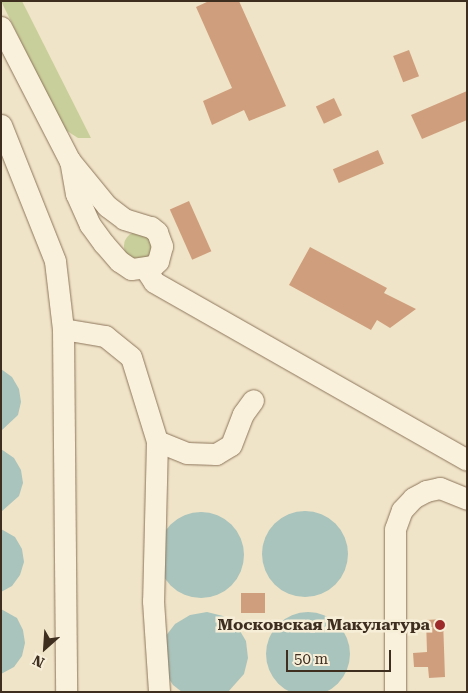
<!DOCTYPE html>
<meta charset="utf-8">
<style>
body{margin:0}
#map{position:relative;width:468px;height:693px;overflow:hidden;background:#f0e4c8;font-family:"Roboto Serif",serif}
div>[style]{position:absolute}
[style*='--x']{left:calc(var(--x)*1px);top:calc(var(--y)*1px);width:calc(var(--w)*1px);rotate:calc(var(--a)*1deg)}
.green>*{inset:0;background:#c9cf9b}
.round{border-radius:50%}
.water>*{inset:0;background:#a9c4bc}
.building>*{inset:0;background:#cf9f7d;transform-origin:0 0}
.roads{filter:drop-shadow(0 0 1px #8d765c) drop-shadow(0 0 1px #8d765c)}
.minor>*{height:21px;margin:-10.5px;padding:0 10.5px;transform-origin:10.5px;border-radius:10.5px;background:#faf1dc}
.dots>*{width:14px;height:14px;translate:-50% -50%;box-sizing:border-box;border:2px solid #f7eed8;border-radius:50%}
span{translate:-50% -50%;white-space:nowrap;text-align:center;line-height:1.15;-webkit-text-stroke:5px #f7eed8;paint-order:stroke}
.poi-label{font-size:16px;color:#3d2e20;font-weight:700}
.right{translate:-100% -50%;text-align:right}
.frame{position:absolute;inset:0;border:2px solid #3d2e20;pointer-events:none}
.north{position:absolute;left:20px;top:623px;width:50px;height:50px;-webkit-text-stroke:4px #f7eed8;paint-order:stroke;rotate:206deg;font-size:14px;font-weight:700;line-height:20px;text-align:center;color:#3d2e20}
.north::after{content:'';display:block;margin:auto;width:18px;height:22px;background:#3d2e20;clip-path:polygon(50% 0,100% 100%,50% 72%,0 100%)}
.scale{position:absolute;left:286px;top:650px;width:105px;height:22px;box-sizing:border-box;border:2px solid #3d2e20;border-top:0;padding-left:6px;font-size:15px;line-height:18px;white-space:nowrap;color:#3d2e20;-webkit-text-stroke:4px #f7eed8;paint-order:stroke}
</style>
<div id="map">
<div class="green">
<div style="clip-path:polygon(1px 1px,22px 1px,91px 138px,78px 138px,64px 129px)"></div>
<div class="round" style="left:124px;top:232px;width:28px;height:28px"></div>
</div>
<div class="water">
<div style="clip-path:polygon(1px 369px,12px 377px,19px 389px,21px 402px,18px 415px,1px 431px)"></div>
<div style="clip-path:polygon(1px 449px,14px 458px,21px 470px,23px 483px,19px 496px,1px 512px)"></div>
<div class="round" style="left:262px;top:511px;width:86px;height:86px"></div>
<div class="round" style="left:158px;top:512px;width:86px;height:86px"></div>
<div style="clip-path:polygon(1px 529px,15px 537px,22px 549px,24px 562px,20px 575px,12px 586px,1px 592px)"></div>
<div style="clip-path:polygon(1px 609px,17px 618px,23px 630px,25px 643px,22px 656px,14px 667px,1px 674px)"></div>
<div class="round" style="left:266px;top:612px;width:84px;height:84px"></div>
<div style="clip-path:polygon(207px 612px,223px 616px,237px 626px,246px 641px,248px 658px,244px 674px,228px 692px,182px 692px,173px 685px,164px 671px,165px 637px,175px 624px,190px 615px)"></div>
</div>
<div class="building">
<div style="clip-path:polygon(209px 1px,239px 1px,286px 106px,249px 121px,244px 110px,212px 125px,203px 101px,232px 88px,196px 7px)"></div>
<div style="left:409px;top:50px;width:28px;height:17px;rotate:69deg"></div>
<div style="clip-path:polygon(467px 91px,467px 120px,422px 139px,411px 115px)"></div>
<div style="left:334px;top:98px;width:19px;height:20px;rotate:65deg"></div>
<div style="left:378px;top:150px;width:15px;height:49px;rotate:67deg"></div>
<div style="left:189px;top:201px;width:55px;height:21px;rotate:66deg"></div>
<div style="clip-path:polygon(310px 247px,387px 288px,384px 293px,416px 309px,390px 328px,377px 320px,371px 330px,289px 285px)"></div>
<div style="left:241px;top:593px;width:24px;height:20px"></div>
<div style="clip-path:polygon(443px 619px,445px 677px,429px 678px,428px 667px,414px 667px,413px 653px,427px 652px,426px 620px)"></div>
</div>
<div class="roads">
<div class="minor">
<div style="--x:1;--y:27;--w:151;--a:62.8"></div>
<div style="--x:70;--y:161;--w:58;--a:50.6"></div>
<div style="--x:107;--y:206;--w:21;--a:37"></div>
<div style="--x:124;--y:219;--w:28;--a:17"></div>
<div style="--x:151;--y:227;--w:8;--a:40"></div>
<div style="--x:157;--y:232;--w:15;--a:70"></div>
<div style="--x:162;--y:246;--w:16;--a:105"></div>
<div style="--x:158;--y:261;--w:7;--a:135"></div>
<div style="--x:153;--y:266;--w:22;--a:172"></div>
<div style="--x:131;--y:269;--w:14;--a:-146"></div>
<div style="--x:119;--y:261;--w:23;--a:-131"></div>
<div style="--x:104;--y:244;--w:24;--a:-126"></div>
<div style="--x:90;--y:225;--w:34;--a:-114"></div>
<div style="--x:76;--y:194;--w:34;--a:-100"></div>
<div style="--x:1;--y:125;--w:146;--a:68.3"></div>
<div style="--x:55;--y:261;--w:68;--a:83.3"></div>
<div style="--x:63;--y:329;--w:363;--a:89.5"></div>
<div style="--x:146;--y:270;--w:14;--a:56"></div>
<div style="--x:154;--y:282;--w:360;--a:29.6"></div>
<div style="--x:63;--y:329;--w:43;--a:9.5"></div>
<div style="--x:105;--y:336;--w:33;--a:39"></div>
<div style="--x:131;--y:357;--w:88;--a:72.8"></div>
<div style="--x:157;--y:441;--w:160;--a:91.4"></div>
<div style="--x:153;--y:601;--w:91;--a:86.2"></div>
<div style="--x:157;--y:441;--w:32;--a:22"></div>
<div style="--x:187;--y:453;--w:29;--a:2"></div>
<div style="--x:216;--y:454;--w:17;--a:-31"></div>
<div style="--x:231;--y:445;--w:33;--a:-69"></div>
<div style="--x:243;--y:414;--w:17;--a:-54"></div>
<div style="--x:395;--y:692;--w:163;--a:-90"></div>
<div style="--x:395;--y:529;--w:20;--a:-70"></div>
<div style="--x:402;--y:510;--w:16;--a:-47"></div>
<div style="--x:413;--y:498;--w:15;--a:-28"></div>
<div style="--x:426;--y:491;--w:14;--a:-12"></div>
<div style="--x:440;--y:488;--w:29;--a:22"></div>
</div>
</div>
<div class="dots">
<div style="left:440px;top:625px;background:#9e2a2b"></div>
</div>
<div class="poi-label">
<span class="right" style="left:430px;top:625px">Московская Макулатура</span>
</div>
<div class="frame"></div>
<div class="north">N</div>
<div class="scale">50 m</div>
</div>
